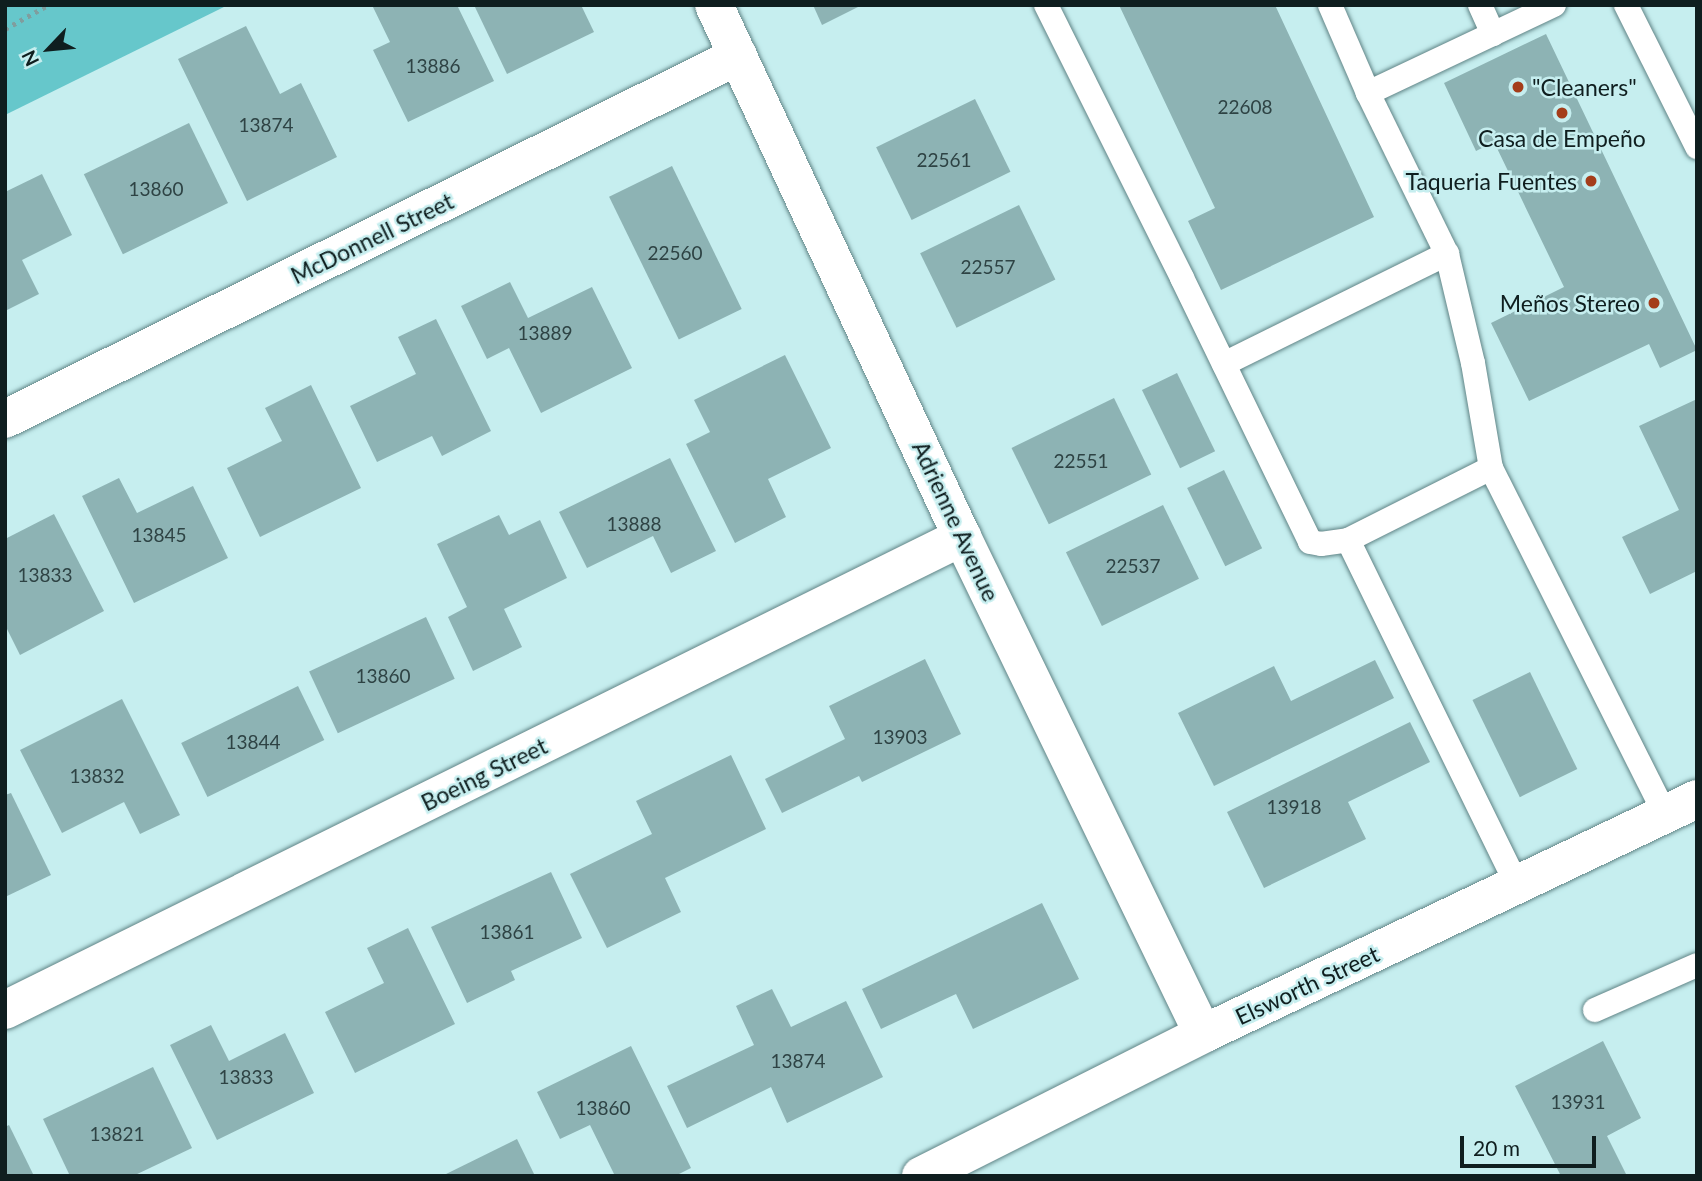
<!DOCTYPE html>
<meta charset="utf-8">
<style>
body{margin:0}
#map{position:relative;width:1702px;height:1181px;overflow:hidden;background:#c6eeef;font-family:Lato,sans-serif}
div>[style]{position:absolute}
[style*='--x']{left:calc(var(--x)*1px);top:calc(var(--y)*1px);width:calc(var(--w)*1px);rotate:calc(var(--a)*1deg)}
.green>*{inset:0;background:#66c7cb}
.building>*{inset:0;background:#8db3b4;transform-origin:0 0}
.path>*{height:4.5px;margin-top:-2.25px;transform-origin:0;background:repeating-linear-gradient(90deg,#7f9e9f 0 3.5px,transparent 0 8.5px)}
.roads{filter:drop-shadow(0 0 2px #608486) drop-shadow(0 0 2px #608486)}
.lane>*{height:24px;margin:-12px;padding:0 12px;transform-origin:12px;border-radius:12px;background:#fff}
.street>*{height:38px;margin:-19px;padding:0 19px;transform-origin:19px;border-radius:19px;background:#fff}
.secondary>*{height:38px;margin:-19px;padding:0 19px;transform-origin:19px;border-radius:19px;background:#fff}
.dots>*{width:19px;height:19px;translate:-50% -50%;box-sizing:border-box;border:4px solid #c6eeef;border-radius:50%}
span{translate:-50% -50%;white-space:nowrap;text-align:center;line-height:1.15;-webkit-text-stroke:5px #c6eeef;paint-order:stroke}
.number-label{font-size:19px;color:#2e4344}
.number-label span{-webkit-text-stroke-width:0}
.poi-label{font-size:23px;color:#0f1e1f}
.left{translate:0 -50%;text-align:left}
.right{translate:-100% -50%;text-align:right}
.street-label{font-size:23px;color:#0f1e1f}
.frame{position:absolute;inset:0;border:7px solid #0f1e1f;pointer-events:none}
.north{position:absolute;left:14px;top:14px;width:70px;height:70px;-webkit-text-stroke:5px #c6eeef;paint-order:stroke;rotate:244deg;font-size:19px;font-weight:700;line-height:28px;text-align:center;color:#0f1e1f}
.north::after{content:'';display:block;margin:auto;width:24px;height:32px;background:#0f1e1f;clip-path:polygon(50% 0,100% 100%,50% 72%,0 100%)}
.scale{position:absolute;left:1460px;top:1136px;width:136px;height:32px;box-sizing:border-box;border:4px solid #0f1e1f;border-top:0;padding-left:9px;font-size:21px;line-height:24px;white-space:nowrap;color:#0f1e1f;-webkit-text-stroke:5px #c6eeef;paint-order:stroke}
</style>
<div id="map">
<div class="green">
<div style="clip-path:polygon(5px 5px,228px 5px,5px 115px)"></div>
</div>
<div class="building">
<div style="clip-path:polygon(372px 5px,457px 5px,494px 81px,408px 122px,373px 50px,390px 42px)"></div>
<div style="clip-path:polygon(474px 5px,581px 5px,594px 32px,507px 74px)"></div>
<div style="clip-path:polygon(813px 5px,862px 5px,822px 25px)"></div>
<div style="clip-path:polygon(1119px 5px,1275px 5px,1374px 217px,1221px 290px,1188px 221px,1215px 208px)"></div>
<div style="clip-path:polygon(246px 26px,280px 94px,301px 83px,337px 157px,247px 201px,178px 59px)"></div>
<div style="clip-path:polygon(1546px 34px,1697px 350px,1660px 368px,1649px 344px,1529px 401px,1491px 323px,1564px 287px,1494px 142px,1476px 151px,1444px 83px)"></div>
<div style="left:975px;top:99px;width:81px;height:110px;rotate:64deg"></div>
<div style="left:189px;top:123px;width:89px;height:117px;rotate:64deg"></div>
<div style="left:672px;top:166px;width:159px;height:70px;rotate:64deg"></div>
<div style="clip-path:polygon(42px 174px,72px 235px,22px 260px,39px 294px,5px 311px,5px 192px)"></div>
<div style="left:1019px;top:205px;width:83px;height:110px;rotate:64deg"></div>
<div style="clip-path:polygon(510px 282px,528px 318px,592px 287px,632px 368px,541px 413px,509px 348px,487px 359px,461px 306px)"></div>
<div style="clip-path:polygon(436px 319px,491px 431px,442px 456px,432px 436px,377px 462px,350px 406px,416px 374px,398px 337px)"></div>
<div style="clip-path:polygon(785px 355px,831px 448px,768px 479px,786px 517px,735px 543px,686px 444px,710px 432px,694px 400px)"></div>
<div style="left:1177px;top:373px;width:87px;height:39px;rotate:64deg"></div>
<div style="clip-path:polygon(311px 385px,361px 488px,260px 537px,227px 468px,282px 441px,265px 408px)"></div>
<div style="left:1114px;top:398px;width:85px;height:114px;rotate:64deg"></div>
<div style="clip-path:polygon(1697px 399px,1697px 571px,1650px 594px,1622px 537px,1679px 510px,1639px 426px)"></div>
<div style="clip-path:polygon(670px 458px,716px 551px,671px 573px,653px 536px,587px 568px,559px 512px)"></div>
<div style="left:1224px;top:470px;width:87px;height:41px;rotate:64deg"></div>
<div style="clip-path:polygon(119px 478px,137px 513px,193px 486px,228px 558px,134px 603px,82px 496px)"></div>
<div style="left:1163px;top:505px;width:82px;height:108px;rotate:64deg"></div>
<div style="clip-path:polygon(54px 514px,104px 611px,20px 655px,5px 625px,5px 539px)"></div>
<div style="clip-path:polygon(499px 515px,509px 535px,540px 520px,567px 578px,504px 609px,522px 647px,473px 671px,448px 617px,467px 607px,437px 544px)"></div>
<div style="left:426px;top:617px;width:68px;height:129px;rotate:65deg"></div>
<div style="clip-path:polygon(925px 659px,961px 734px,862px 782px,859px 776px,782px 813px,765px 779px,845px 739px,829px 706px)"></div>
<div style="clip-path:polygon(1375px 660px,1394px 698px,1214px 786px,1178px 713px,1274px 666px,1291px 701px)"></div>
<div style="left:1530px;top:672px;width:108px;height:64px;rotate:64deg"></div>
<div style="left:298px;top:686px;width:60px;height:130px;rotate:64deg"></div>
<div style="clip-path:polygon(122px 699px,180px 815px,140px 834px,124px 802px,62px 833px,20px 750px)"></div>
<div style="clip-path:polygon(1410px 722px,1430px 762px,1348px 802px,1366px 839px,1264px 888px,1227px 812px)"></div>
<div style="clip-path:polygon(731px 755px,766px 829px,665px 878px,681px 912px,607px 948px,570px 874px,652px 834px,636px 801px)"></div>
<div style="clip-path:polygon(11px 793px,51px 875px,5px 897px,5px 795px)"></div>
<div style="clip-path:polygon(551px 872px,582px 938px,511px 971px,515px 980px,467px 1003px,431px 927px)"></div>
<div style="clip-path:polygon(1042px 903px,1079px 979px,973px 1029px,956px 994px,881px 1029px,862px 989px)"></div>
<div style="clip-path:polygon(408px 928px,455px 1024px,355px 1073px,325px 1012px,384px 983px,367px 948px)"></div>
<div style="clip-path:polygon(772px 989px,791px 1027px,846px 1001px,883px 1077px,787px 1123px,771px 1087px,687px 1128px,667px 1086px,754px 1045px,736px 1006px)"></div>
<div style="clip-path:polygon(211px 1025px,229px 1061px,285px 1033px,314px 1093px,217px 1140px,170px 1045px)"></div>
<div style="clip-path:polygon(1603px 1041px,1641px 1118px,1607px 1136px,1627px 1176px,1561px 1176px,1515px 1086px)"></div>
<div style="clip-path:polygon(631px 1046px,691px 1168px,675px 1176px,615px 1176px,590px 1125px,560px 1139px,537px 1092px)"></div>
<div style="clip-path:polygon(153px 1067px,192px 1148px,133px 1176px,70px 1176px,43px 1119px)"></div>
<div style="clip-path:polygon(9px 1125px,34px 1176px,5px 1176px,5px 1127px)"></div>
<div style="clip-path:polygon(517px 1139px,535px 1176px,442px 1176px)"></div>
</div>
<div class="path">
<div style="--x:5;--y:29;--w:49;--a:-29.2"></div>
</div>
<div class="roads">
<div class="lane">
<div style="--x:1046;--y:5;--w:305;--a:63.5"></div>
<div style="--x:1182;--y:278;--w:293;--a:64.1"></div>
<div style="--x:1310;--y:542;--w:11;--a:10"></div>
<div style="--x:1321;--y:544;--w:27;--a:-8"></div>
<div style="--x:1330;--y:5;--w:96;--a:66.6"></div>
<div style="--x:1480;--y:5;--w:32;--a:66"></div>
<div style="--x:1554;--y:5;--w:206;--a:154.7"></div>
<div style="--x:1368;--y:93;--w:179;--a:63.9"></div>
<div style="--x:1447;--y:254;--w:112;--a:76.6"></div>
<div style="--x:1473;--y:363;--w:107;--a:80.3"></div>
<div style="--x:1491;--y:468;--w:387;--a:63.3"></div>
<div style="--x:1626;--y:5;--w:159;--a:63.4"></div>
<div style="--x:1224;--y:364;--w:249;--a:-26.3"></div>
<div style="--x:1491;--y:468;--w:160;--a:153.3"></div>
<div style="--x:1348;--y:540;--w:384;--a:63.9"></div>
<div style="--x:1595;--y:1010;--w:111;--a:-23.8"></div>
</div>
<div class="street">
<div style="--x:714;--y:5;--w:587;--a:65.01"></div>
<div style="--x:962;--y:537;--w:552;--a:64.13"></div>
<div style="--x:5;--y:419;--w:818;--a:-26.35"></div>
<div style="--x:5;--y:1010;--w:1068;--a:-26.3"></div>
</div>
<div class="secondary">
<div style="--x:921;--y:1176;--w:316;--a:-26.7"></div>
<div style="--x:1203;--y:1034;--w:547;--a:-25.44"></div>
</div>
</div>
<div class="dots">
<div style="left:1518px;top:87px;background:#a43d1a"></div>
<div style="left:1562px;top:113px;background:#a43d1a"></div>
<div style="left:1591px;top:181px;background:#a43d1a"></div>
<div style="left:1654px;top:303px;background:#a43d1a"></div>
</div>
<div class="number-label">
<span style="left:433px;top:66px">13886</span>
<span style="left:1245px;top:107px">22608</span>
<span style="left:266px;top:125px">13874</span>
<span style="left:944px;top:160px">22561</span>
<span style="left:156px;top:189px">13860</span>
<span style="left:675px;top:253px">22560</span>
<span style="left:988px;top:267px">22557</span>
<span style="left:545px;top:333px">13889</span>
<span style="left:1081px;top:461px">22551</span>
<span style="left:634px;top:524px">13888</span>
<span style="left:159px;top:535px">13845</span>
<span style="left:1133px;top:566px">22537</span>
<span style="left:45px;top:575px">13833</span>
<span style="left:383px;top:676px">13860</span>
<span style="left:900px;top:737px">13903</span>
<span style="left:253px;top:742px">13844</span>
<span style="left:97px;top:776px">13832</span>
<span style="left:1294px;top:807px">13918</span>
<span style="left:507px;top:932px">13861</span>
<span style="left:798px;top:1061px">13874</span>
<span style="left:246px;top:1077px">13833</span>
<span style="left:1578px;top:1102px">13931</span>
<span style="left:603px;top:1108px">13860</span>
<span style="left:117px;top:1134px">13821</span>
</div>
<div class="poi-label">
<span class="left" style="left:1532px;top:87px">"Cleaners"</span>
<span style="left:1562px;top:138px">Casa de Empeño</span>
<span class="right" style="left:1577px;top:181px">Taqueria Fuentes</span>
<span class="right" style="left:1640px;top:303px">Meños Stereo</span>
</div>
<div class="street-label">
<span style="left:372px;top:238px;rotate:-26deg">McDonnell Street</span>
<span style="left:956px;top:521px;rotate:65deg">Adrienne Avenue</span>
<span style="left:484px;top:774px;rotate:-26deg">Boeing Street</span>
<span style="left:1307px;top:985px;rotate:-25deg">Elsworth Street</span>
</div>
<div class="frame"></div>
<div class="north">N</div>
<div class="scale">20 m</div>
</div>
